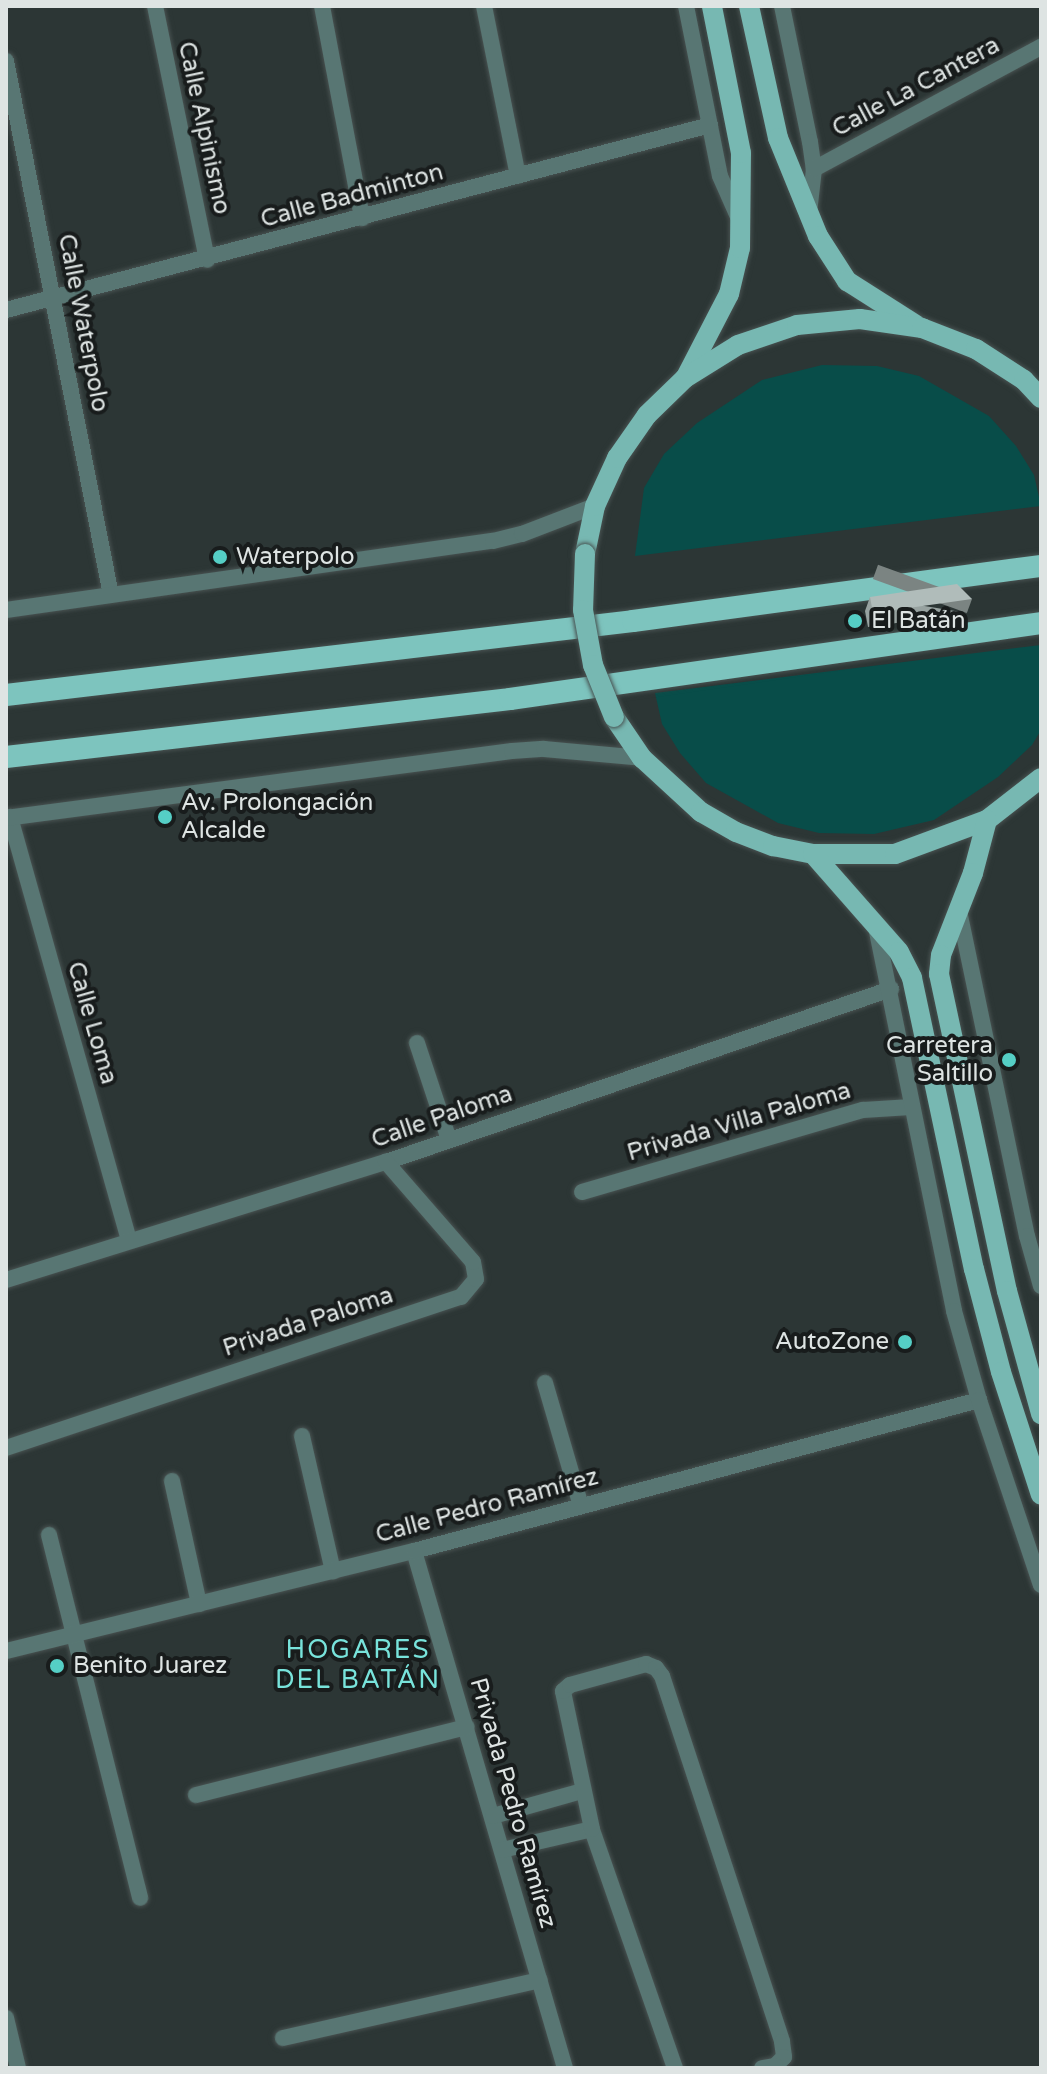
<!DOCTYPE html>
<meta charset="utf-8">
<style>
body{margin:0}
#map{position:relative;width:1047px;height:2074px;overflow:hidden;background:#2c3635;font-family:"Varela Round",sans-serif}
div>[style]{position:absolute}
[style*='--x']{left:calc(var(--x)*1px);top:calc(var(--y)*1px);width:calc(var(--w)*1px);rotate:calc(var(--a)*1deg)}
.green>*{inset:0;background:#084d49}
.roads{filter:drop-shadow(0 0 2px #485251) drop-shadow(0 0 2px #485251)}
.minor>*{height:16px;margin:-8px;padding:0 8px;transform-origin:8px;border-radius:8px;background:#587673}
.tertiary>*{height:16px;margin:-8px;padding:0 8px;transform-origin:8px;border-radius:8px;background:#587673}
.primary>*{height:20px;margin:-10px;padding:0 10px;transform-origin:10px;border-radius:10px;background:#77b8b2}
.trunk>*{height:22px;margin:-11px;padding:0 11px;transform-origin:11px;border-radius:11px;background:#7dc4be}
.bridges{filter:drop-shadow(0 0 2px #485251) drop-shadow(0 0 2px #485251)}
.primary-bridge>*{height:20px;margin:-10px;padding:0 10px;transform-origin:10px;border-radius:10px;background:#77b8b2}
.wall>*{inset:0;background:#97a2a0}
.shaded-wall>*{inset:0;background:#7b8482;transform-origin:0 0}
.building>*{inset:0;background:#b0bcba}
.dots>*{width:22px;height:22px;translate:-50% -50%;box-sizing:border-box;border:4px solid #181c1c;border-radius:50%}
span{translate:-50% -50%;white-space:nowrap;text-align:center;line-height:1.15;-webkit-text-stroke:8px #181c1c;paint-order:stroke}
.street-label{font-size:24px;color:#dee4e3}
.poi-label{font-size:24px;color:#dee4e3}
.left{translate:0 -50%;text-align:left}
.right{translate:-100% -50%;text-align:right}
.neighbourhood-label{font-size:26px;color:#78e3db;letter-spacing:2px}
.frame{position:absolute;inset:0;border:8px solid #dee4e3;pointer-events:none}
</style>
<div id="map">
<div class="green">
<div style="clip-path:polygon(822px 365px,877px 366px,919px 376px,989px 416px,1016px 446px,1034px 475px,1041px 506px,635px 556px,644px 488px,664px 454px,697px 423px,762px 380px)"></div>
<div style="clip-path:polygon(1041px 645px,1041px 730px,1032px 745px,998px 777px,934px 820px,874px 834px,819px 833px,778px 823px,706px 783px,680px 753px,662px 724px,655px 693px)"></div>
</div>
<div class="roads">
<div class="minor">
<div style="--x:155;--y:6;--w:259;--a:78.4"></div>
<div style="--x:322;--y:6;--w:216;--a:79.3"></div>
<div style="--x:484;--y:6;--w:173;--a:78.7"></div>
<div style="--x:686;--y:6;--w:173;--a:78.7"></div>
<div style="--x:720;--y:176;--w:47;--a:66.2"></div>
<div style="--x:782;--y:6;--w:139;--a:78.4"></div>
<div style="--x:810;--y:142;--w:27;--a:82"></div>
<div style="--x:814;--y:169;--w:44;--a:96.5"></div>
<div style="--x:6;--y:61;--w:544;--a:78.88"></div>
<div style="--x:814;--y:169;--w:258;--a:-28.3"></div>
<div style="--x:6;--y:310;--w:728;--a:-14.72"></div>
<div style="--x:10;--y:817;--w:440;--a:74.3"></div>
<div style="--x:417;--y:1043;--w:102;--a:71.7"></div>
<div style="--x:582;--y:1192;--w:293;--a:-16.3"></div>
<div style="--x:863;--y:1110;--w:48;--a:-3.6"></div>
<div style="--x:6;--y:1280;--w:398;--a:-17.3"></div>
<div style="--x:386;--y:1162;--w:534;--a:-18.91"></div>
<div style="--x:545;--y:1383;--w:128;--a:73.7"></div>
<div style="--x:302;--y:1436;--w:139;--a:77.1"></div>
<div style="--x:6;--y:1448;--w:479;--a:-18.4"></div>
<div style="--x:461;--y:1297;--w:23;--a:-50"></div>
<div style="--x:476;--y:1279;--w:17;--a:-100"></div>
<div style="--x:473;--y:1262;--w:133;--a:-131"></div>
<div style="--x:172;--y:1481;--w:126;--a:77.6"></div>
<div style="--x:49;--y:1535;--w:374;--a:75.9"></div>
<div style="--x:414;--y:1551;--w:539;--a:73.72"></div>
<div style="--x:6;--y:1651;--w:420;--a:-13.8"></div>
<div style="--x:414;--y:1551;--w:585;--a:-14.96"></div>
<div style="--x:196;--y:1795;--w:279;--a:-14.1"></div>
<div style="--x:493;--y:1816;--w:92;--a:-15.7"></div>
<div style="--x:502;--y:1850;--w:92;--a:-13.1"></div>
<div style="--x:6;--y:2018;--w:51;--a:76.5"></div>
<div style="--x:283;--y:2038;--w:263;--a:-12.7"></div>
<div style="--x:675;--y:2068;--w:253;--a:-109.2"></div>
<div style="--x:592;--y:1829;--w:141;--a:-101.9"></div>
<div style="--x:563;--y:1691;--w:9;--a:-41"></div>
<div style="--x:570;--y:1685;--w:79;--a:-15.4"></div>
<div style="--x:646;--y:1664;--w:11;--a:22"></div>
<div style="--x:656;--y:1668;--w:10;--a:53"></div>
<div style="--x:662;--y:1676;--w:385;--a:71.8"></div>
<div style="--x:782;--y:2042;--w:15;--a:82"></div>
<div style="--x:784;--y:2057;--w:13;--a:135"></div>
<div style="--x:775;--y:2066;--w:13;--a:171"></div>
</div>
<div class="tertiary">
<div style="--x:6;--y:610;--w:492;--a:-8.1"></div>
<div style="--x:493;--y:541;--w:30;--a:-14"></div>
<div style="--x:522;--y:534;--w:78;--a:-21"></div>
<div style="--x:6;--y:818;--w:510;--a:-7.54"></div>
<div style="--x:512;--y:751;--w:32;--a:-4"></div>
<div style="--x:544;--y:749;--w:98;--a:5.2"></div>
<div style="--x:959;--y:911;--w:332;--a:78.2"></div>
<div style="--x:1027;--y:1236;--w:52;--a:74.4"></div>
<div style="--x:876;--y:927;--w:392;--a:78.5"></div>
<div style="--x:954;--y:1311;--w:92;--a:74.3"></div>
<div style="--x:979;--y:1400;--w:195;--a:71.5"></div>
</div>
<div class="primary">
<div style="--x:749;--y:6;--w:135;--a:77.6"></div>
<div style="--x:778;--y:138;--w:106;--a:67.8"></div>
<div style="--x:818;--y:236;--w:54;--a:57.2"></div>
<div style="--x:847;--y:281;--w:82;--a:32.5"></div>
<div style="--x:687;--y:375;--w:91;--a:-62.6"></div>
<div style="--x:729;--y:294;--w:47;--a:-76.6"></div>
<div style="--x:740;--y:248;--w:95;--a:-89.4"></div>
<div style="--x:741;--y:153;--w:150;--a:-101.2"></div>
<div style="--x:585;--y:554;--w:49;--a:-78.2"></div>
<div style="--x:595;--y:506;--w:53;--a:-65.4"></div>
<div style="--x:617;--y:458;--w:52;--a:-55.1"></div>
<div style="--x:647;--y:415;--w:53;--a:-44.2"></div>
<div style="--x:685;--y:378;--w:62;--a:-31.9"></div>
<div style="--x:738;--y:345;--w:62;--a:-18.7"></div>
<div style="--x:797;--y:325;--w:63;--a:-5.4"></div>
<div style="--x:860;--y:319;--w:63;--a:8.3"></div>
<div style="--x:922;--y:328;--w:58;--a:21.3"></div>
<div style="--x:976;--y:349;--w:57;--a:32.9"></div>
<div style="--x:1024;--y:380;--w:25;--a:47"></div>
<div style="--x:614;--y:717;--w:50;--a:55.7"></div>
<div style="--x:642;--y:758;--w:80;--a:42.5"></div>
<div style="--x:701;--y:812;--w:40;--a:29.7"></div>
<div style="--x:736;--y:832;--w:40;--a:21"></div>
<div style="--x:773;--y:846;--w:41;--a:11.3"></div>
<div style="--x:813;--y:854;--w:82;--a:0"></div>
<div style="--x:895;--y:854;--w:98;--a:-20.3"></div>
<div style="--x:987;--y:820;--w:68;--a:-37.9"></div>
<div style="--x:987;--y:820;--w:55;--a:104.8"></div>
<div style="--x:973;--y:873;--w:88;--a:111.3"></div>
<div style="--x:941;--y:955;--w:19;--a:96"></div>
<div style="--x:939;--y:974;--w:324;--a:77.9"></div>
<div style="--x:1007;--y:1291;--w:128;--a:74.5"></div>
<div style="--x:813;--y:854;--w:130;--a:48.7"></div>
<div style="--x:899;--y:952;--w:29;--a:63"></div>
<div style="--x:912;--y:978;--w:298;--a:78"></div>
<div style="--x:974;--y:1269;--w:106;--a:75.3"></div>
<div style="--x:1001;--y:1372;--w:129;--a:72"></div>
</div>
<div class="trunk">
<div style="--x:6;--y:695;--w:631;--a:-6.73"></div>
<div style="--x:633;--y:621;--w:412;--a:-7.7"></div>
<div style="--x:6;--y:757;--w:507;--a:-6.56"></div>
<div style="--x:510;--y:699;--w:536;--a:-8.15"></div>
</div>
</div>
<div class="bridges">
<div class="primary-bridge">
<div style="--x:585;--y:554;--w:56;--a:92"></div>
<div style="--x:583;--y:610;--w:56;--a:79.7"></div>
<div style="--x:593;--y:665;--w:56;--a:68"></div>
</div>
</div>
<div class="wall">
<div style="clip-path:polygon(870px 597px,967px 613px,868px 627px,865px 611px)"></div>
</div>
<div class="shaded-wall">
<div style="left:972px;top:599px;width:15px;height:100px;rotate:110deg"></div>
</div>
<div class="building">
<div style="clip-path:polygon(957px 584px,972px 599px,873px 613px,870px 597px)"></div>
</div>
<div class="dots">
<div style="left:220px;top:557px;background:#55cec5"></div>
<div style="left:855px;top:621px;background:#55cec5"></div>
<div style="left:165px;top:817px;background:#55cec5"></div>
<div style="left:1009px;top:1060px;background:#55cec5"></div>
<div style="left:905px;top:1342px;background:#55cec5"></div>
<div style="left:57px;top:1666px;background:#55cec5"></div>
</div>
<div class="street-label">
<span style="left:916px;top:87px;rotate:-28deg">Calle La Cantera</span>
<span style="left:204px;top:128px;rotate:78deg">Calle Alpinismo</span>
<span style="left:352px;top:196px;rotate:-15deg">Calle Badminton</span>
<span style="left:83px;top:323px;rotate:79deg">Calle Waterpolo</span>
<span style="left:92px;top:1023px;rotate:74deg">Calle Loma</span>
<span style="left:442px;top:1117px;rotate:-19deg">Calle Paloma</span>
<span style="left:739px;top:1122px;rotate:-16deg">Privada Villa Paloma</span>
<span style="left:308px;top:1322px;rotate:-18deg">Privada Paloma</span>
<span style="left:487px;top:1506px;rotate:-15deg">Calle Pedro Ramírez</span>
<span style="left:513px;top:1803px;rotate:74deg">Privada Pedro Ramírez</span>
</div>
<div class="poi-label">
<span class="left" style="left:236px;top:557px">Waterpolo</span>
<span class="left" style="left:871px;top:621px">El Batán</span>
<span class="left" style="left:181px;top:817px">Av. Prolongación<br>Alcalde</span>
<span class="right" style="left:993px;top:1060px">Carretera<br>Saltillo</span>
<span class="right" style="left:889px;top:1342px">AutoZone</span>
<span class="left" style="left:73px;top:1666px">Benito Juarez</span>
</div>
<div class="neighbourhood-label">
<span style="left:358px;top:1665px">HOGARES<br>DEL BATÁN</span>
</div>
<div class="frame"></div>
</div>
